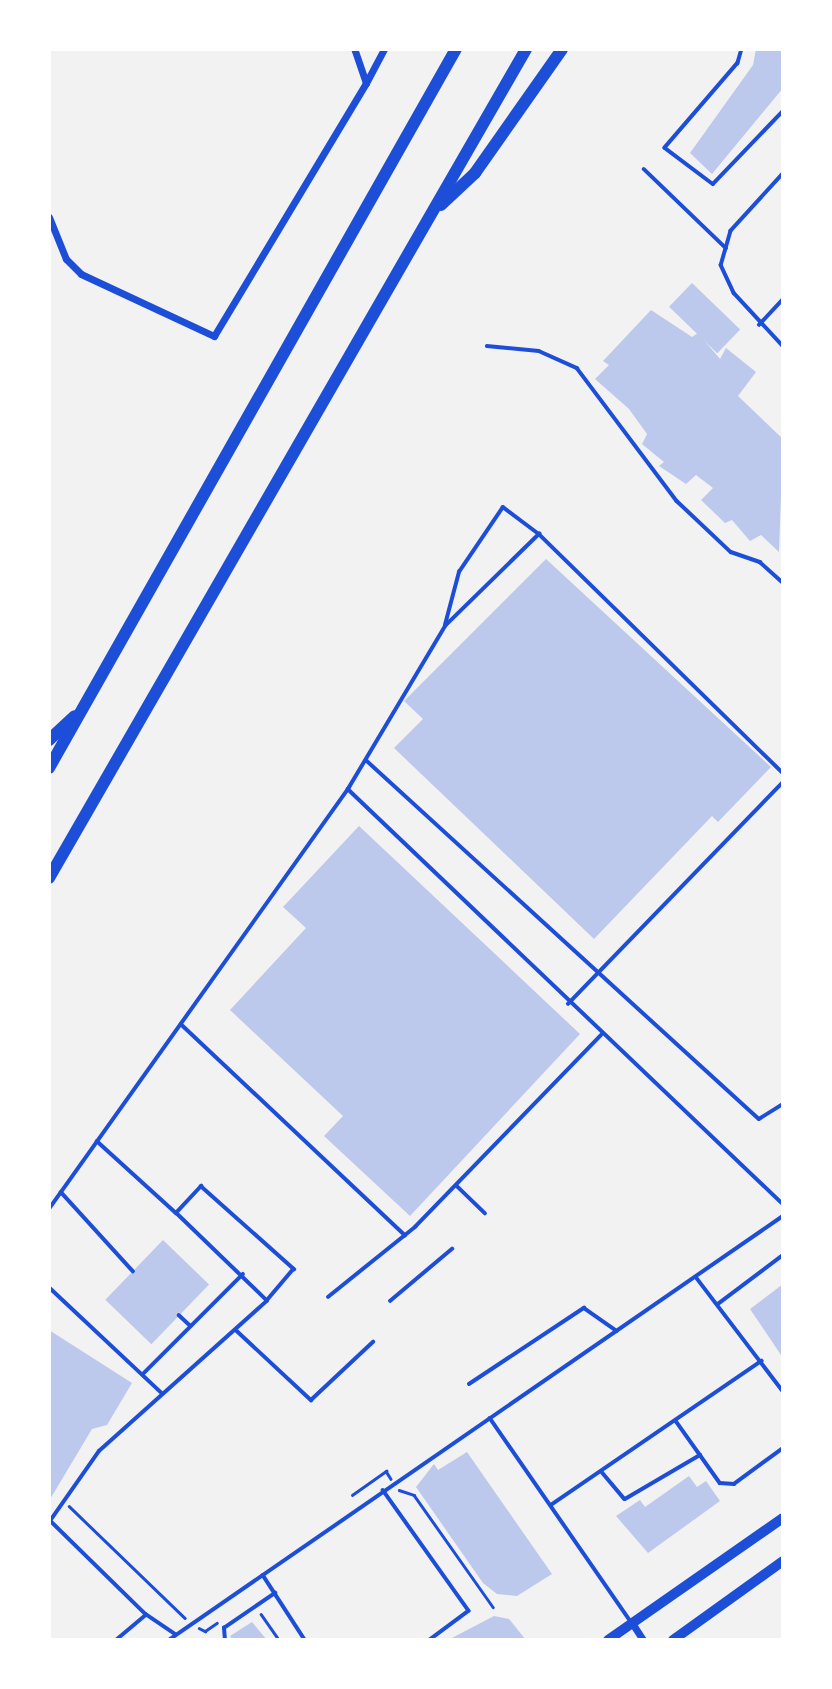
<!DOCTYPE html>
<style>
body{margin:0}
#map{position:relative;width:832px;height:1689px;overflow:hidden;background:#f2f2f2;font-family:Commissioner,sans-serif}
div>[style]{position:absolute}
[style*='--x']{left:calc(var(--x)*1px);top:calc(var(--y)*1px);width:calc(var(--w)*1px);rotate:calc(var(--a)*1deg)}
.building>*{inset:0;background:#bdc9ec;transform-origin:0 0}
.path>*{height:2.5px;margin:-1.25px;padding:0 1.25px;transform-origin:1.25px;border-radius:1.25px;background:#1d4ed8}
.service>*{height:3.5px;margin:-1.75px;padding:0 1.75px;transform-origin:1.75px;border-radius:1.75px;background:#1d4ed8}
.minor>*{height:7px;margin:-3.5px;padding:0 3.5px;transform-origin:3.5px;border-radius:3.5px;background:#1d4ed8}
.primary>*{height:10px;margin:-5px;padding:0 5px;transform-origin:5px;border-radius:5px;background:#1d4ed8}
.motorway>*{height:12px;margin:-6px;padding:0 6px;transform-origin:6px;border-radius:6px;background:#1d4ed8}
span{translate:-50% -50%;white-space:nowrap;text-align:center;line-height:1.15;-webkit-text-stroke:6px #fff;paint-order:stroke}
.frame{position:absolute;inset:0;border:51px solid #fff;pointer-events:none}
</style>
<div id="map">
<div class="building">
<div style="clip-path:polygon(756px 49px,783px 49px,783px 88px,712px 174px,690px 153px,753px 65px)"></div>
<div style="left:692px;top:283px;width:67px;height:33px;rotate:44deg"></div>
<div style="clip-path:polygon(651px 310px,692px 337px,698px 333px,720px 359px,726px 348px,756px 372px,738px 396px,783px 439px,779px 552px,761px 535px,750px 541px,732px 520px,725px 523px,701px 500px,713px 488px,696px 475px,686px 484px,659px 466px,664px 462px,642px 444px,647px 434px,629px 409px,595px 379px,609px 365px,603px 361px)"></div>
<div style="clip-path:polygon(546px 559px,771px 767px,718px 822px,712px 816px,594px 939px,394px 748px,423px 719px,404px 701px)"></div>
<div style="clip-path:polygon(359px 826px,580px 1034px,410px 1216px,324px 1136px,343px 1116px,230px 1010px,306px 928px,283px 907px)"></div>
<div style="left:163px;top:1240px;width:64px;height:83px;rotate:44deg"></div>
<div style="clip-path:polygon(783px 1284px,783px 1358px,750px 1309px)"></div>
<div style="clip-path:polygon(49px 1330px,132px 1383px,107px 1425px,92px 1429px,49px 1501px)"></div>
<div style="clip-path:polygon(467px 1452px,552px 1574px,517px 1596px,497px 1594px,483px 1583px,416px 1487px,434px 1464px,438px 1470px)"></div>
<div style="clip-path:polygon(689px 1476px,697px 1487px,706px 1481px,720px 1501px,648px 1553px,616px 1516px,640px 1500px,645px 1507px)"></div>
<div style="clip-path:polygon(494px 1616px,509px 1619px,526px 1640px,448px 1640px)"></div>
<div style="clip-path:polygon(252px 1622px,267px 1640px,233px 1640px,230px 1636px)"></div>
</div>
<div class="path">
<div style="--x:399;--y:1490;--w:16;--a:18"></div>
<div style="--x:414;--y:1495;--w:137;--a:54.8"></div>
<div style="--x:352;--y:1495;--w:42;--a:-35.2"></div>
<div style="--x:386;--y:1471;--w:9;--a:58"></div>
<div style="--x:69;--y:1506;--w:161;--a:44"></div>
<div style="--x:261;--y:1614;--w:32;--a:55"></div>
<div style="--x:199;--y:1628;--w:7;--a:27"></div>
<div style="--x:205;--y:1631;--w:14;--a:-34"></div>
</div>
<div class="service">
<div style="--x:742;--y:49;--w:15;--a:106"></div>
<div style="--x:738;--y:63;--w:112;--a:130.7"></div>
<div style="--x:665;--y:148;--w:60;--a:36.9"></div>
<div style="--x:713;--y:184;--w:101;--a:-46.2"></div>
<div style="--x:644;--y:169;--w:114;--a:43.9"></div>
<div style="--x:783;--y:174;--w:77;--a:132.4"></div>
<div style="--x:731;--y:231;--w:35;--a:106"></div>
<div style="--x:721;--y:265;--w:31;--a:65"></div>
<div style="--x:734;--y:293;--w:72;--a:47.2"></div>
<div style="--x:759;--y:325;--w:35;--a:-47"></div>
<div style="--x:487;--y:346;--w:52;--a:5.5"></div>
<div style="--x:539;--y:351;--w:42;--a:24.1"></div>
<div style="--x:577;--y:368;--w:166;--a:53.1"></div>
<div style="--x:677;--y:501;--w:74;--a:43.4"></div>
<div style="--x:731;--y:552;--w:31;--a:19"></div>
<div style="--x:760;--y:562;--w:31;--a:42"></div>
<div style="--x:445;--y:625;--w:55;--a:-75.2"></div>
<div style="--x:459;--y:572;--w:78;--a:-55.9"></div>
<div style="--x:503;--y:507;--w:45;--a:36.9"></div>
<div style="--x:539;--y:534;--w:342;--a:44.4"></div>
<div style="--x:366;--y:760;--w:532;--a:42.41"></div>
<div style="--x:759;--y:1119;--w:28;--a:-32"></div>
<div style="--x:348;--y:789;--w:601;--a:43.65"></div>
<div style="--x:568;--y:1004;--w:309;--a:-45.9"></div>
<div style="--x:181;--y:1024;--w:308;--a:43.3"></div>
<div style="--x:97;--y:1141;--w:107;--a:42.3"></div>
<div style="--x:176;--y:1213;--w:37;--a:-47"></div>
<div style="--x:201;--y:1186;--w:125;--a:41.7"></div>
<div style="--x:294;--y:1269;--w:42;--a:130.2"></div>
<div style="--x:267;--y:1301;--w:127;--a:-136"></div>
<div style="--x:457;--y:1186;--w:39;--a:44"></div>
<div style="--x:61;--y:1192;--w:107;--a:47.7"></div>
<div style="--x:49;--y:1209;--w:516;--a:-54.55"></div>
<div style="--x:348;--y:789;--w:190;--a:-59.2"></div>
<div style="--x:445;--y:626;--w:132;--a:-44.4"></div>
<div style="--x:696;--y:1277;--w:143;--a:52.7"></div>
<div style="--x:49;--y:1287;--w:155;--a:43.2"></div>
<div style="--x:328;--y:1297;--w:112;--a:-38.8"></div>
<div style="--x:415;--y:1227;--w:267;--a:-45.9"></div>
<div style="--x:390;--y:1301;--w:81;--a:-40"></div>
<div style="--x:718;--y:1304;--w:81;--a:-37"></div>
<div style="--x:179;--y:1315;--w:16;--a:43"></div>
<div style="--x:236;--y:1330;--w:103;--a:43"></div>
<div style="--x:311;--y:1400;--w:85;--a:-43.1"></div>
<div style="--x:143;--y:1374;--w:141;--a:-45"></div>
<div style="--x:469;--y:1384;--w:138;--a:-33.5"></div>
<div style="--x:584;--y:1308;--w:40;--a:34.9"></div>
<div style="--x:490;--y:1418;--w:246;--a:55.3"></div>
<div style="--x:676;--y:1421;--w:76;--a:54.6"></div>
<div style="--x:720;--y:1483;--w:14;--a:4"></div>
<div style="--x:734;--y:1484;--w:61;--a:-36.3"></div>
<div style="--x:602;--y:1472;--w:35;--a:50"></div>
<div style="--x:625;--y:1499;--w:87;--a:-30.4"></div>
<div style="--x:383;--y:1490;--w:148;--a:54.6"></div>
<div style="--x:469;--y:1611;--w:49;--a:143.4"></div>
<div style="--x:551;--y:1505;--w:255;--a:-34.4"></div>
<div style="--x:263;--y:1575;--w:77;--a:57.1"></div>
<div style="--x:176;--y:1635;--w:36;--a:-146"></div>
<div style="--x:146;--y:1615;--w:134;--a:-135.6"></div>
<div style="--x:50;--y:1521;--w:85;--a:-55"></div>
<div style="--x:99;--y:1451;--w:225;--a:-41.8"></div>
<div style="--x:116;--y:1640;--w:39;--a:-40"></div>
<div style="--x:169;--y:1640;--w:746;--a:-34.63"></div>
<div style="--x:225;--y:1640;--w:12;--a:-95"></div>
<div style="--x:224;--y:1628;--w:62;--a:-34.5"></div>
</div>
<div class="minor">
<div style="--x:366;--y:83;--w:38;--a:-62"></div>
<div style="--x:49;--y:217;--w:45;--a:68"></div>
<div style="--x:66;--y:259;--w:21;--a:45"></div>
<div style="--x:81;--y:274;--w:147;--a:25"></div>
<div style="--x:214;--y:336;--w:295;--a:-59"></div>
<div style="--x:366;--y:83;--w:36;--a:-109"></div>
<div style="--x:632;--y:1623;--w:20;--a:57"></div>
</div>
<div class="primary">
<div style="--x:608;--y:1640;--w:213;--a:-34.9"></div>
<div style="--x:673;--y:1640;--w:135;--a:-35.7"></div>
</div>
<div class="motorway">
<div style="--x:441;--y:205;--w:47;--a:-43.3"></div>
<div style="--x:475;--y:173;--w:151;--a:-54.9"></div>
<div style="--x:49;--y:740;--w:35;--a:-43"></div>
<div style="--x:49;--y:768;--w:826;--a:-60.49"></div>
<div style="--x:49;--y:878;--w:956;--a:-60.08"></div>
</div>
<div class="frame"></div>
</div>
